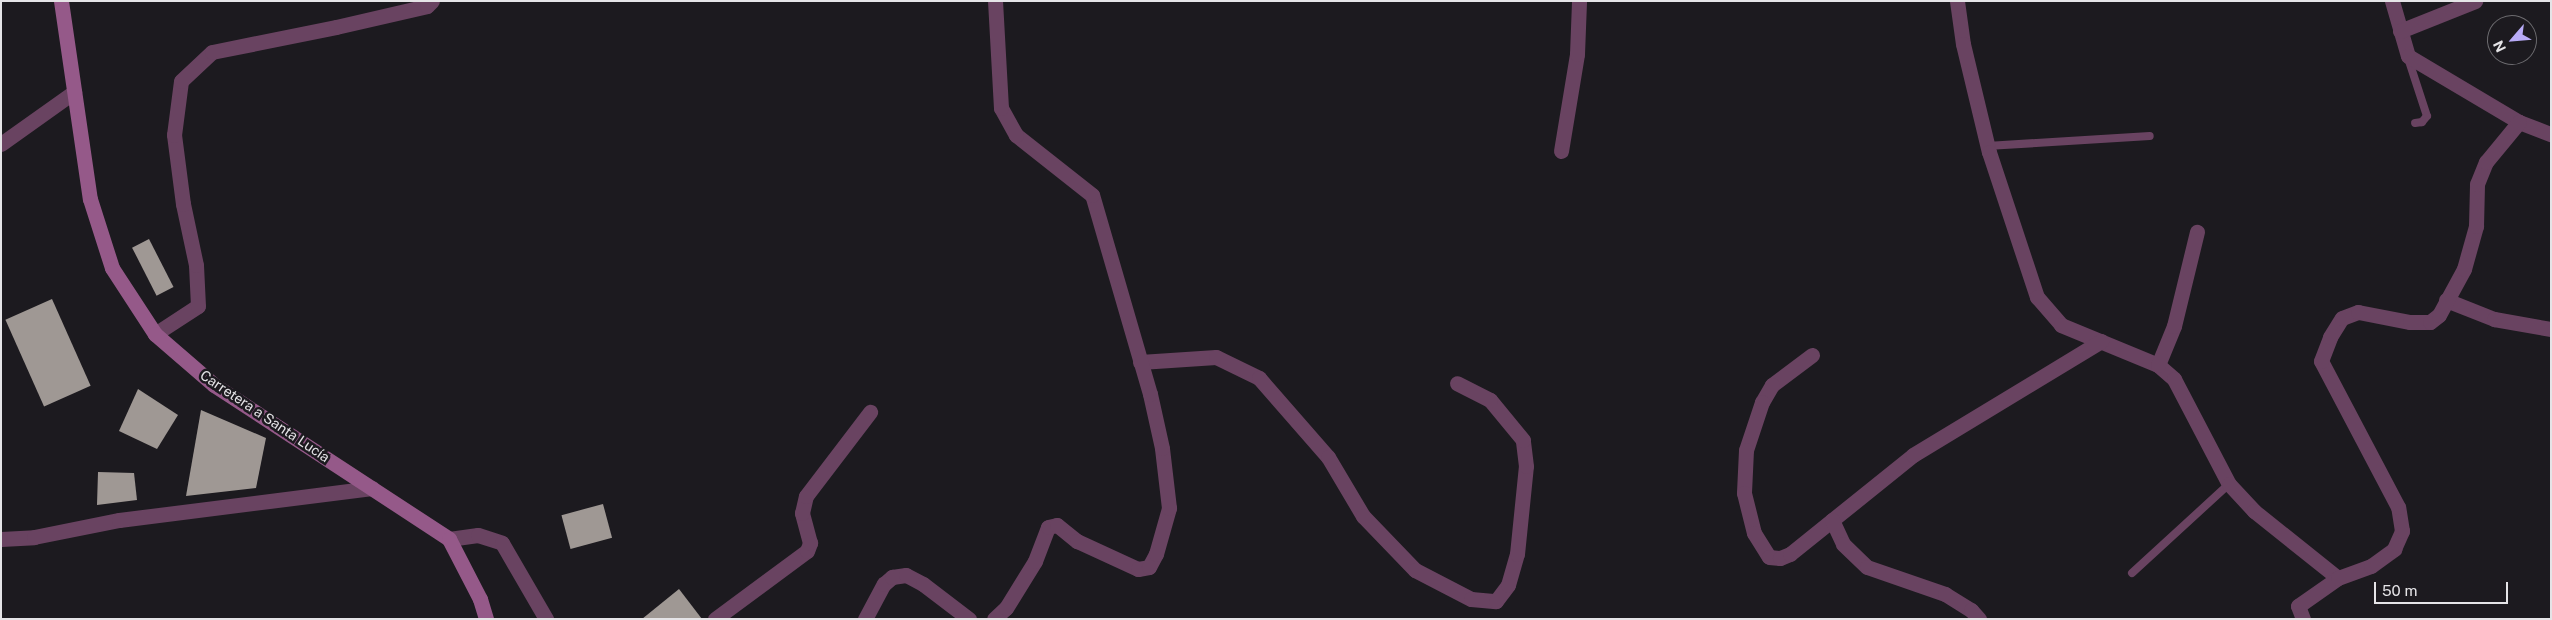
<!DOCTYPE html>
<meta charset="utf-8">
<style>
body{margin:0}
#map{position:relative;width:2552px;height:620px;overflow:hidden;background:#1c1a1f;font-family:"Public Sans",sans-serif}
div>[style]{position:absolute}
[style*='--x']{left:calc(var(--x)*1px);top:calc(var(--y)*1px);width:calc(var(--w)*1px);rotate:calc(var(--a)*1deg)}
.building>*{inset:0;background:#9f9894;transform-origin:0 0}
.service>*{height:8px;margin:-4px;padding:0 4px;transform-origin:4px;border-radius:4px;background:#694361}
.minor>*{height:15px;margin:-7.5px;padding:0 7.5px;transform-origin:7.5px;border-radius:7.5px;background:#694361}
.secondary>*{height:15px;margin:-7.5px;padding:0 7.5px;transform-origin:7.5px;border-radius:7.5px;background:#955989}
span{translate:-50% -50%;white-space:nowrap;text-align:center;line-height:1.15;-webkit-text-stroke:5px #1c1a1f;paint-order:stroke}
.street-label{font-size:14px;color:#e5e4e7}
.frame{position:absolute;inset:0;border:2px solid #e5e4e7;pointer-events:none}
.north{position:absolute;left:2487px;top:15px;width:50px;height:50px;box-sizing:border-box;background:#1c1a1f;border:1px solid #6c6b6f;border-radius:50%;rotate:243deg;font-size:14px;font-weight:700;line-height:20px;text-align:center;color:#e5e4e7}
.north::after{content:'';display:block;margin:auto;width:18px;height:22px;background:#b8abf7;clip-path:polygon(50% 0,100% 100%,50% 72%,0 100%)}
.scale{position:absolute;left:2374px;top:582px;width:134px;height:22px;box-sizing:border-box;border:2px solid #e5e4e7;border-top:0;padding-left:6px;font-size:15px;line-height:18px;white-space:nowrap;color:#e5e4e7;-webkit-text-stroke:4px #1c1a1f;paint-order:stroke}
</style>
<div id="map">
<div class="building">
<div style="left:149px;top:239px;width:54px;height:19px;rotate:63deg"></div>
<div style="left:52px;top:299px;width:95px;height:51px;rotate:66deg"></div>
<div style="clip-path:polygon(138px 389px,178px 415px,157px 449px,119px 431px)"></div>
<div style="clip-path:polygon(201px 410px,266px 438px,256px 488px,186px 496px)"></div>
<div style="clip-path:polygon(98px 472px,134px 473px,137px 500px,97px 505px)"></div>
<div style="left:603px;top:504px;width:35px;height:43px;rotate:75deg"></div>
<div style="clip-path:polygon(679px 589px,702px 619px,642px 619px)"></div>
</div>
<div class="service">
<div style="--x:2408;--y:58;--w:61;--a:71.9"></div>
<div style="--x:2427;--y:116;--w:8;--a:130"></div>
<div style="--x:2422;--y:122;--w:7;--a:172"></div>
<div style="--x:1987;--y:146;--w:163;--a:-3.5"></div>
<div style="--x:2132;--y:573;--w:132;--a:-42.5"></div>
</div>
<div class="minor">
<div style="--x:1957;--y:1;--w:43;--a:82.1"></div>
<div style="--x:1963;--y:44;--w:111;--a:76.5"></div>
<div style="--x:1989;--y:152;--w:153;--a:71.7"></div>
<div style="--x:2037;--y:297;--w:37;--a:49"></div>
<div style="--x:2061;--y:325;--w:105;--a:22.4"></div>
<div style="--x:2158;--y:365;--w:21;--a:41"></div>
<div style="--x:2174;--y:379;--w:119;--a:62.4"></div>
<div style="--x:2229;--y:484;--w:37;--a:47"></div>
<div style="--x:2254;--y:511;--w:107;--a:38.6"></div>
<div style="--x:2392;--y:1;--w:57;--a:73.8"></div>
<div style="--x:2408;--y:56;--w:129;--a:30.7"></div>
<div style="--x:2519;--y:122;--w:34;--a:21"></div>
<div style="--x:2400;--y:31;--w:81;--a:-21.8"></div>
<div style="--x:1;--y:144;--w:90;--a:-35.5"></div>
<div style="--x:1561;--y:151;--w:98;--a:-80.6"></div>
<div style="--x:1577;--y:54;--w:53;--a:-87.8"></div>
<div style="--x:2446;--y:300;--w:52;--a:21.6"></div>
<div style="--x:2494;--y:319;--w:58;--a:10"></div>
<div style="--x:155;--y:334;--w:51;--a:-33.1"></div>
<div style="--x:198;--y:306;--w:41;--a:-92.8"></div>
<div style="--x:196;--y:265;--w:62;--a:-102"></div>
<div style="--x:183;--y:204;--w:70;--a:-97.4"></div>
<div style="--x:174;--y:135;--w:54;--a:-82.6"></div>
<div style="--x:181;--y:81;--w:42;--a:-43.1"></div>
<div style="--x:212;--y:52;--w:126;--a:-11.4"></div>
<div style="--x:336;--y:27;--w:93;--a:-13"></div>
<div style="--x:427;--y:6;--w:7;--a:-45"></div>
<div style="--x:1812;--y:355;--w:50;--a:143.1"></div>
<div style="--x:1772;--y:385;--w:20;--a:120"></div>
<div style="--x:1762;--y:402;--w:51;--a:108.4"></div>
<div style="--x:1746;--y:450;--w:43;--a:92.7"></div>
<div style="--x:1744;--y:493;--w:41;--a:76"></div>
<div style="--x:1754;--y:533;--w:28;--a:58"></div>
<div style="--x:1769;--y:557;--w:11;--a:5"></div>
<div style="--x:1780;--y:558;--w:11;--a:-22"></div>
<div style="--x:1790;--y:554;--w:158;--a:-38.8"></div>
<div style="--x:1913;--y:455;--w:220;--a:-31.2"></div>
<div style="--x:1140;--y:362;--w:76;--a:-3.8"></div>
<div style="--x:1216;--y:357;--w:48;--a:26"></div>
<div style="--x:1259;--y:378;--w:105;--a:48.9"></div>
<div style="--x:1328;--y:457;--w:69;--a:59.3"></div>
<div style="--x:1363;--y:516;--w:75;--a:46.1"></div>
<div style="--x:1415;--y:570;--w:63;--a:27.4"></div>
<div style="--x:1471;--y:599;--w:25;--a:5"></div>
<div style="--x:1496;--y:601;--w:20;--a:-53"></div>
<div style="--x:1508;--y:585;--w:32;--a:-74"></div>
<div style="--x:1517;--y:554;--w:88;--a:-84.2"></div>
<div style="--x:1526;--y:466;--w:26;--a:-97"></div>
<div style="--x:1523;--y:440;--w:52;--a:-129.5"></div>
<div style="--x:1490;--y:400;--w:37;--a:-153"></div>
<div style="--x:2158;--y:365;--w:42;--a:-67.7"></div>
<div style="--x:2174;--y:326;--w:97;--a:-76.3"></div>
<div style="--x:1832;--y:520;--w:26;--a:65"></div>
<div style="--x:1843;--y:544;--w:33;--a:44"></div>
<div style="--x:1867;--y:567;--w:83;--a:19.1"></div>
<div style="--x:1945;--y:594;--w:31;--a:32"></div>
<div style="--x:1971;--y:610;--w:12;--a:48"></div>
<div style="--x:1;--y:539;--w:33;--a:-3"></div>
<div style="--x:34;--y:537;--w:87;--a:-11.3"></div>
<div style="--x:119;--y:520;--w:255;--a:-7.2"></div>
<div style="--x:449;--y:539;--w:29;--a:-8"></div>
<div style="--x:478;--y:535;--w:25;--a:18"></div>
<div style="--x:502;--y:543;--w:88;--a:59.9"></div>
<div style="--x:715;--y:619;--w:114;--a:-36.5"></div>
<div style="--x:807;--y:551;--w:9;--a:-69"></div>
<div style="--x:810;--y:543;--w:31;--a:-105"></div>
<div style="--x:802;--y:513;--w:17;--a:-77"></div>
<div style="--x:806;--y:496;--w:106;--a:-52.7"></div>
<div style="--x:865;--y:619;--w:40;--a:-62"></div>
<div style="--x:884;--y:584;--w:11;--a:-41"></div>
<div style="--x:892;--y:577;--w:14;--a:-8"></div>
<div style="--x:906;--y:575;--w:19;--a:28"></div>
<div style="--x:923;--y:584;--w:58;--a:37.3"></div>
<div style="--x:994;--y:619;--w:16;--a:-43"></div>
<div style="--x:1006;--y:608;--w:55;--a:-58.3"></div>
<div style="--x:1035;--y:561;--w:36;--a:-69"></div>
<div style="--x:1048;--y:527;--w:9;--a:-13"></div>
<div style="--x:1057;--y:525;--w:26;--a:39"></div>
<div style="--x:1077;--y:541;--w:67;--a:24.7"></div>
<div style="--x:1138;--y:569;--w:11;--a:-10"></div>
<div style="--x:1149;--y:567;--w:15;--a:-62"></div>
<div style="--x:1156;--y:554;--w:48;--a:-74.2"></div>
<div style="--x:1169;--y:508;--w:60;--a:-96.7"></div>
<div style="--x:1162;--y:448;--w:55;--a:-102.5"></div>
<div style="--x:1150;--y:394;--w:207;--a:-106.2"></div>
<div style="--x:1092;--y:195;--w:97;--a:-141.7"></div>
<div style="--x:1016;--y:135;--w:31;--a:-119"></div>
<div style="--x:1001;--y:108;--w:107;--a:-93.2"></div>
<div style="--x:2303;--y:619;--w:14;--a:-111"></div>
<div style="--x:2298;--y:606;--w:49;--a:-35"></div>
<div style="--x:2338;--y:578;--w:35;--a:-20"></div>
<div style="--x:2371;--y:566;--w:29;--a:-36"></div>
<div style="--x:2394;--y:549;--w:20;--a:-66"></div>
<div style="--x:2402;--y:531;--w:24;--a:-99"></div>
<div style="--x:2398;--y:507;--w:165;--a:-117.8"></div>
<div style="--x:2321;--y:361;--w:26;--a:-69"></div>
<div style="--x:2330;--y:337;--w:22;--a:-58"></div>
<div style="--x:2342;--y:318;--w:17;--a:-21"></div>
<div style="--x:2358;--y:312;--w:53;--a:10.9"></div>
<div style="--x:2410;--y:322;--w:20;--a:0"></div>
<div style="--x:2430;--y:322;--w:11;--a:-38"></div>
<div style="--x:2439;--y:315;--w:52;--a:-61.5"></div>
<div style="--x:2464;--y:269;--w:45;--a:-74.4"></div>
<div style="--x:2476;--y:226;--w:42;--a:-88.6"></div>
<div style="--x:2477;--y:184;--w:24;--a:-68"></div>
<div style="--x:2486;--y:162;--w:52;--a:-50.5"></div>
</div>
<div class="secondary">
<div style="--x:61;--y:1;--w:200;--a:81.7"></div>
<div style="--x:90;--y:199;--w:72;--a:72.3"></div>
<div style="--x:112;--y:268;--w:79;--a:56.9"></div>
<div style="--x:155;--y:334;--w:78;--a:40.8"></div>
<div style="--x:214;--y:385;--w:281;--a:33.2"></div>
<div style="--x:449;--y:539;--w:68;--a:62.7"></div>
<div style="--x:480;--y:599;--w:21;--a:73"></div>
</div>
<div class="street-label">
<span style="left:265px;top:416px;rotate:34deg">Carretera a Santa Lucía</span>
</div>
<div class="frame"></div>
<div class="north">N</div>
<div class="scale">50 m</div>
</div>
